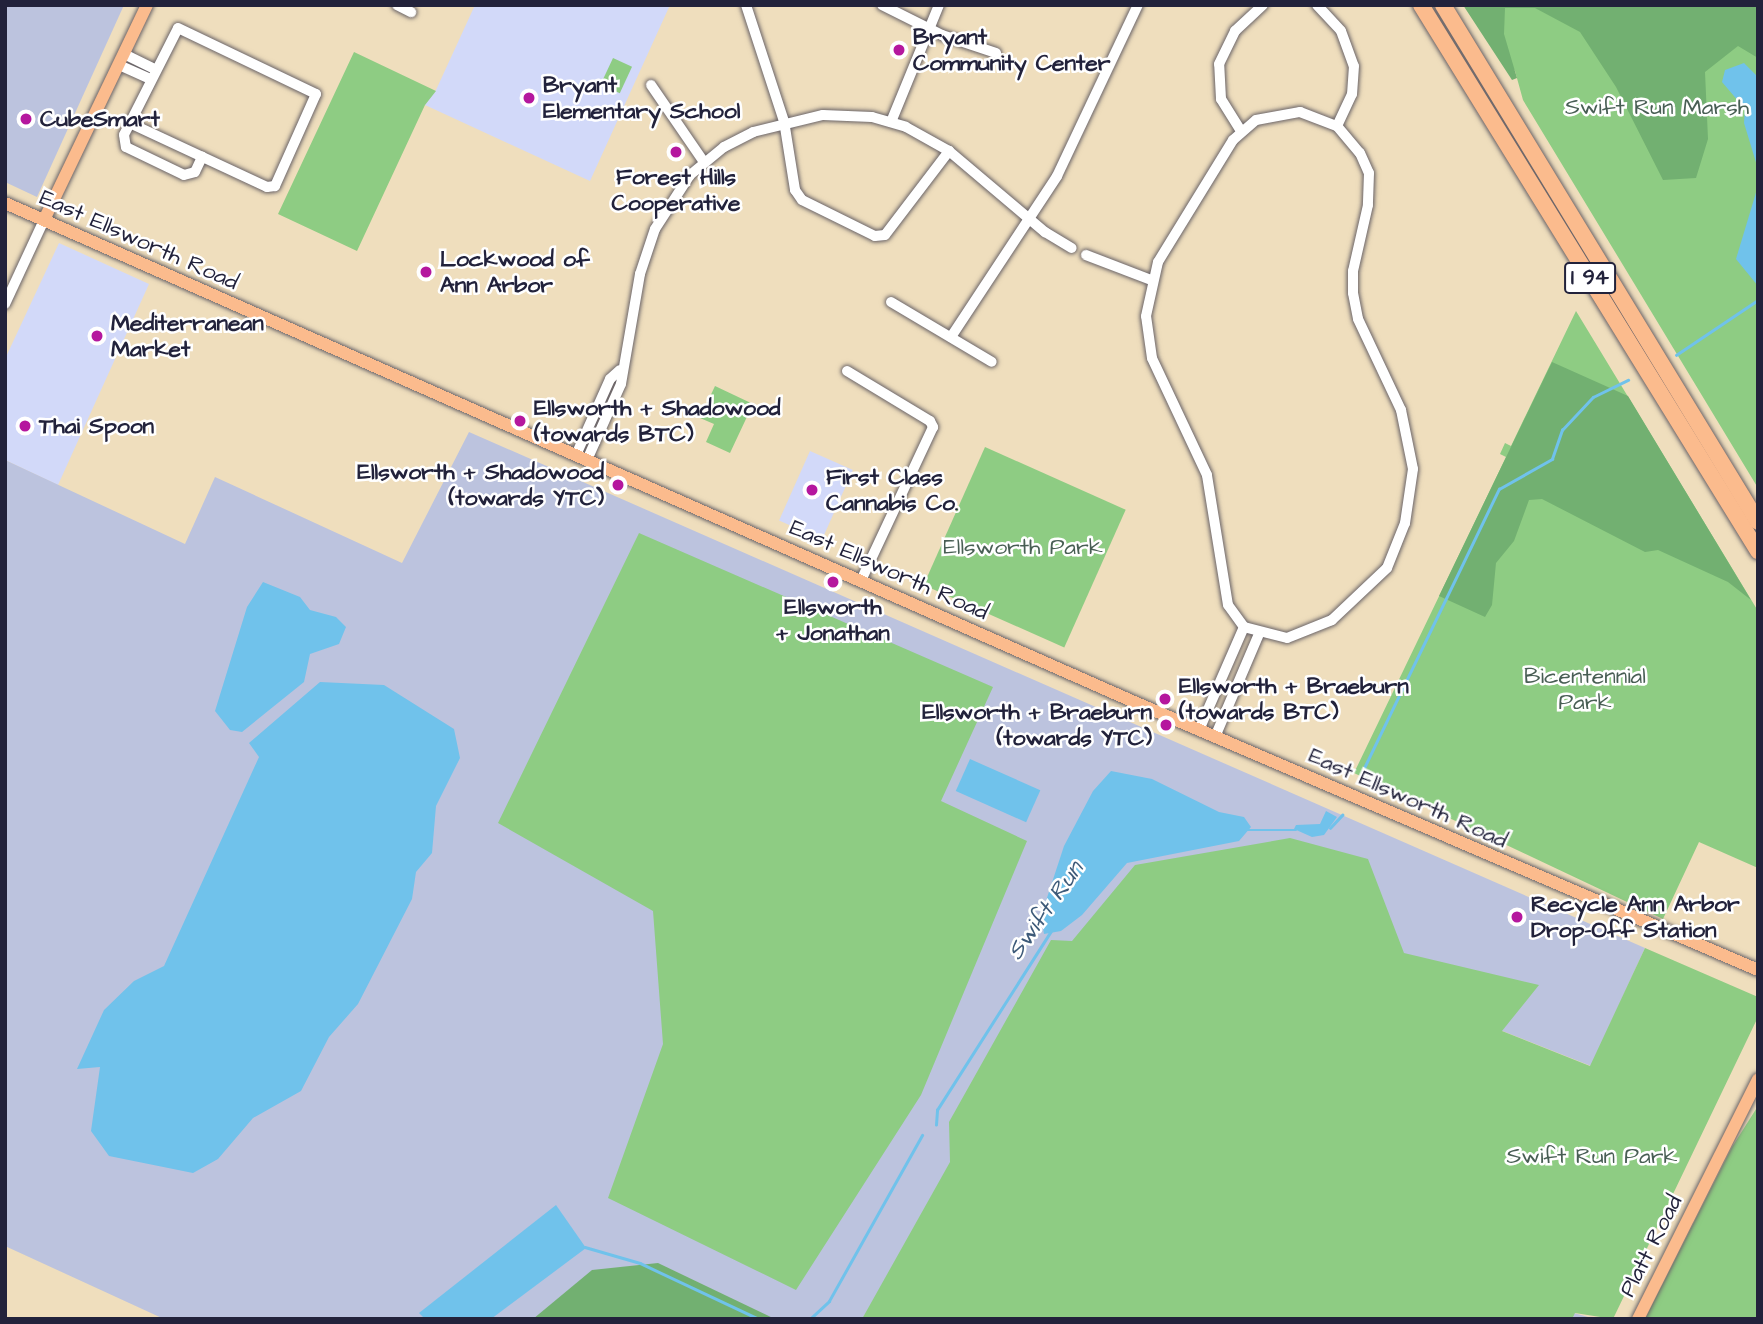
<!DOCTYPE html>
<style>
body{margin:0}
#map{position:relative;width:1763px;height:1324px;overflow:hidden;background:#efdebd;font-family:"Architects Daughter",sans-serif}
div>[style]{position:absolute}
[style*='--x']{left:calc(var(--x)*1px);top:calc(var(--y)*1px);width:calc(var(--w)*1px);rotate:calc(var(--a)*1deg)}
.built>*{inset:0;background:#d2d9f9;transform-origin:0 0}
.industrial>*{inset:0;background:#bcc3de}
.green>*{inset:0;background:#8ecc83;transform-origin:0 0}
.forest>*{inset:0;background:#72b071}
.water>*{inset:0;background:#70c2eb;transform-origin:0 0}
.stream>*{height:2.5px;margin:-1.25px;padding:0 1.25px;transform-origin:1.25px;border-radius:1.25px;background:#70c2eb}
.roads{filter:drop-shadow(0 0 2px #6a6468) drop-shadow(0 0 2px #6a6468)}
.minor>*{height:10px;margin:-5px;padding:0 5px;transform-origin:5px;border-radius:5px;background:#fff}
.major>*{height:12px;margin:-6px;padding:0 6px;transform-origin:6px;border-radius:6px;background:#fbbb8d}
.highway>*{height:16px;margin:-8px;padding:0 8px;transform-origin:8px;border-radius:8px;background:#fbbb8d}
.dots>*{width:19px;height:19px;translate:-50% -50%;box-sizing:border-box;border:4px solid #fff;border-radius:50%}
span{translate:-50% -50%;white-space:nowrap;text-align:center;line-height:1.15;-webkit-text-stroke:5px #fff;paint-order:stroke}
.shield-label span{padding:2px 5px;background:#fff;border:2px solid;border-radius:5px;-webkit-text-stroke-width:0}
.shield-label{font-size:21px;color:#22223b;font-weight:700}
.poi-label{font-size:23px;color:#22223b;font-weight:700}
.left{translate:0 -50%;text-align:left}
.right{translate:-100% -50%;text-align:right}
.park-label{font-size:23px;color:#485e54}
.street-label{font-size:23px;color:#22223b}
.water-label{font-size:24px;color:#3d5a79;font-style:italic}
.frame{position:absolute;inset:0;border:7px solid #22223b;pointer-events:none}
</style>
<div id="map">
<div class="built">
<div style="clip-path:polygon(475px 5px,670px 5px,590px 181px,425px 105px,436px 90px)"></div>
<div style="clip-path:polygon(59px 243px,149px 284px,58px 485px,5px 460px,5px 359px)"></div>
<div style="left:810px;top:451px;width:47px;height:76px;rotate:24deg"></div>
</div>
<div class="industrial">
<div style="clip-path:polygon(5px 5px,124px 5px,37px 197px,5px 182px)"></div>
<div style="clip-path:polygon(469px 432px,1645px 948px,1591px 1066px,1482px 1023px,1574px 1313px,1595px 1319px,164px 1319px,5px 1246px,5px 460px,185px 544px,215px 477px,402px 563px)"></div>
</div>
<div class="green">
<div style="clip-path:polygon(1473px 5px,1758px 5px,1758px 488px,1523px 100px,1515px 71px)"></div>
<div style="clip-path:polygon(354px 52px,436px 91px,425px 105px,357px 251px,278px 214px)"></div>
<div style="left:613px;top:58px;width:21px;height:29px;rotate:25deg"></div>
<div style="clip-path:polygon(1576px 311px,1758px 611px,1758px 868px,1699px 842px,1663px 919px,1354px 773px,1506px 457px,1500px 454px,1505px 443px,1511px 446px)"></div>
<div style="clip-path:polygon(715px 386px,753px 404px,730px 453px,706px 442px,714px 424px,700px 418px)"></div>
<div style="left:985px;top:447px;width:154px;height:151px;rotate:24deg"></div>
<div style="clip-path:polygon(639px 533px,993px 687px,941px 801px,1027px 841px,921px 1095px,796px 1290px,608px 1198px,663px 1044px,653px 911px,498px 823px)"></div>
<div style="clip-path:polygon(1290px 838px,1368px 859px,1404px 953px,1539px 985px,1502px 1031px,1590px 1066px,1645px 948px,1758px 997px,1758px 1017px,1613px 1319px,1575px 1313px,1572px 1319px,862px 1319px,950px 1162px,949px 1122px,1051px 940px,1072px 941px,1135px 865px)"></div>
<div style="clip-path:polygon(1758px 1106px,1758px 1319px,1645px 1319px,1732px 1147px)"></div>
</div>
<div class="forest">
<div style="clip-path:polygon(1463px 5px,1758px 5px,1758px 58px,1738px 46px,1705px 72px,1708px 139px,1696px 178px,1663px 180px,1616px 87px,1580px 32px,1535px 8px,1505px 8px,1504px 34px,1517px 78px,1512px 80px)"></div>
<div style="clip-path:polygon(1552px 362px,1628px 396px,1751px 600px,1728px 582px,1658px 550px,1645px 552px,1542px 499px,1529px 500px,1514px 541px,1496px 563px,1492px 605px,1485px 617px,1439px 596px)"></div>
<div style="clip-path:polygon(658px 1263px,775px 1319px,533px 1319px,592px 1270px)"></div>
</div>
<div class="water">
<div style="clip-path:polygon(1744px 63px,1758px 77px,1758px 169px,1744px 123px,1745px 109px,1722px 82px,1725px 70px)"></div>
<div style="clip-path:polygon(1758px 186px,1758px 286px,1736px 259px)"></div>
<div style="clip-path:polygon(263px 582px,300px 597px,310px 610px,336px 617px,346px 627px,339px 644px,310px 654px,304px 682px,242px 732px,230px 730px,215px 711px,247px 607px)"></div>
<div style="clip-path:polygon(320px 682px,384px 685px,454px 729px,460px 758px,436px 806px,432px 853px,416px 872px,412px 899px,358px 1004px,329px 1037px,301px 1091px,253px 1118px,218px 1159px,193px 1173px,109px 1156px,91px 1131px,100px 1067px,77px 1069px,104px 1010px,134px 981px,164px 966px,259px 757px,249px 743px)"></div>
<div style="left:970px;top:759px;width:77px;height:35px;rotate:24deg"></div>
<div style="clip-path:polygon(1111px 771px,1152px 779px,1219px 812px,1244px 817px,1251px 827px,1239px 841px,1127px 863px,1082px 915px,1061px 931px,1044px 934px,1041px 916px,1064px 846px,1093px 791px)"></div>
<div style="clip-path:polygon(1326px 811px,1337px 817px,1324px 835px,1312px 837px,1294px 829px,1296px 825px,1320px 824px)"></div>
<div style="clip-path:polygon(556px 1205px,586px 1248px,491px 1319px,425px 1319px,419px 1313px)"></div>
</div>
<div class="stream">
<div style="--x:1676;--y:355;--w:99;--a:-33.9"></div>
<div style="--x:1364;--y:768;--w:310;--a:-64.2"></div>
<div style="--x:1499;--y:489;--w:61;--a:-29.5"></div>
<div style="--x:1552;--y:459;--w:31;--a:-71"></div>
<div style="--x:1562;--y:430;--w:45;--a:-46.8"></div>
<div style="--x:1593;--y:397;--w:39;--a:-26"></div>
<div style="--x:1330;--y:828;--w:18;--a:-47"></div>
<div style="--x:1247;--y:830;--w:49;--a:0"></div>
<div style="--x:936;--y:1125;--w:15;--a:-86"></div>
<div style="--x:937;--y:1110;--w:212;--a:-57.5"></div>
<div style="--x:585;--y:1247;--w:57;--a:16.2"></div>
<div style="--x:640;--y:1263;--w:132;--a:25.2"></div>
<div style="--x:810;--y:1319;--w:26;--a:-43"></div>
<div style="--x:829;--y:1301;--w:190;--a:-60.7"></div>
</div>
<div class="roads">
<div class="minor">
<div style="--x:397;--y:5;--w:16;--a:27"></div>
<div style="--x:746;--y:5;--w:122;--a:71.9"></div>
<div style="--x:784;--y:121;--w:70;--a:80.9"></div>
<div style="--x:795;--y:190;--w:12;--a:55"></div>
<div style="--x:802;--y:200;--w:81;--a:26.3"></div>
<div style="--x:875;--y:236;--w:10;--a:-6"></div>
<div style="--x:885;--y:235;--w:106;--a:-52.7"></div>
<div style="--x:882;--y:5;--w:67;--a:26.6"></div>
<div style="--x:942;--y:35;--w:57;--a:18.4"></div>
<div style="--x:1317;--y:5;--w:35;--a:47"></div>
<div style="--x:1341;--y:31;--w:37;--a:70"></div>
<div style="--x:1354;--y:66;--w:28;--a:94"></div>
<div style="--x:1352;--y:94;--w:35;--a:115"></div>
<div style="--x:178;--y:28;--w:153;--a:25.6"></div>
<div style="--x:316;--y:94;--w:101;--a:114"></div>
<div style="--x:275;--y:186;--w:8;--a:173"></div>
<div style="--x:267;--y:187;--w:151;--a:-155"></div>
<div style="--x:130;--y:123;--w:106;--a:-63.2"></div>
<div style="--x:124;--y:54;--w:34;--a:26"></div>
<div style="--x:119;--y:65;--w:34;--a:24"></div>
<div style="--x:651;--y:85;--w:93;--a:55.5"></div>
<div style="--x:1300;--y:112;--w:40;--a:21"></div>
<div style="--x:1337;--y:126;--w:35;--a:50"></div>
<div style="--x:1360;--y:153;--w:22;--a:66"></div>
<div style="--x:1369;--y:173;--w:32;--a:92"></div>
<div style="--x:1368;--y:205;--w:68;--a:102.8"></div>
<div style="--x:1353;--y:271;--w:22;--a:90"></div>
<div style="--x:1353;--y:293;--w:26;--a:79"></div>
<div style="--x:1358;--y:319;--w:101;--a:64.7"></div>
<div style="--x:1401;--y:410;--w:60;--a:78.5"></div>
<div style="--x:1413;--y:469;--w:55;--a:98.4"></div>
<div style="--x:1405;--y:523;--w:48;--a:111.8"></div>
<div style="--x:1387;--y:568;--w:76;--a:136.6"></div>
<div style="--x:1332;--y:620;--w:48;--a:158.2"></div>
<div style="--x:1287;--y:638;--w:44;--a:-165.7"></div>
<div style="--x:1244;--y:627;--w:27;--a:-126"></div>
<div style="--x:1228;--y:605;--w:132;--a:-99.2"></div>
<div style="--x:1207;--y:475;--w:129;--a:-115.2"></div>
<div style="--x:1152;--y:358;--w:42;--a:-98.1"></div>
<div style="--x:1146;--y:316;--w:55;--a:-77.5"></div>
<div style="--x:1158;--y:262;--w:143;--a:-58.4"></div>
<div style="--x:1233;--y:140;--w:30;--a:-41"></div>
<div style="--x:1256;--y:120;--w:45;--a:-10.3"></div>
<div style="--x:891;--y:122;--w:126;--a:-67.7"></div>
<div style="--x:130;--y:123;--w:13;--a:117"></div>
<div style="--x:124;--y:135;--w:12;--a:81"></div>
<div style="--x:126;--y:147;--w:64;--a:25.8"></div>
<div style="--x:184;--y:175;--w:11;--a:-15"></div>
<div style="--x:195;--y:172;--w:17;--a:-65"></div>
<div style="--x:1241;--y:131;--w:38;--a:-122"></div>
<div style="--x:1221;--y:99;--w:35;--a:-93"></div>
<div style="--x:1219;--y:64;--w:37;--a:-64"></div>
<div style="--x:1235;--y:31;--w:38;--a:-43"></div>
<div style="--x:1086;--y:255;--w:70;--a:21"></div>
<div style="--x:891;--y:302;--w:117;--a:30.7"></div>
<div style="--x:5;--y:304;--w:93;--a:-65.1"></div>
<div style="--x:951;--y:337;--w:193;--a:-56.6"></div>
<div style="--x:1057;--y:176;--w:189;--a:-64.7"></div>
<div style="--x:847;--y:371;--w:97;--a:31.1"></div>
<div style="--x:930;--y:421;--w:7;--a:63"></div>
<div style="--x:933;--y:427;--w:170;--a:115.1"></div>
<div style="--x:576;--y:455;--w:83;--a:-65.9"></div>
<div style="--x:610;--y:379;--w:13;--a:-42"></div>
<div style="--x:587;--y:460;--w:83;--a:-65.9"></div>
<div style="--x:621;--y:384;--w:112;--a:-80.2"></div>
<div style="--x:640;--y:274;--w:47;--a:-71.6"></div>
<div style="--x:655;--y:229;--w:64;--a:-57.1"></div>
<div style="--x:690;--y:175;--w:44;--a:-39.5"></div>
<div style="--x:724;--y:147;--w:33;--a:-27"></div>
<div style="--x:753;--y:132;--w:72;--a:-13.7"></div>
<div style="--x:823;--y:115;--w:49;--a:2.3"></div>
<div style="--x:872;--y:117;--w:35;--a:16"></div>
<div style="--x:906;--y:127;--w:49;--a:29.2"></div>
<div style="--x:949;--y:151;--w:126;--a:40.2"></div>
<div style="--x:1045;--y:232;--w:31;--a:31"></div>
<div style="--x:1199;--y:730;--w:112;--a:-66.4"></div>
<div style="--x:1215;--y:737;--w:112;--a:-66.9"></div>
</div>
<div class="major">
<div style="--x:5;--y:203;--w:1232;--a:23.84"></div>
<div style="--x:1132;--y:701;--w:681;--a:23.25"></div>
<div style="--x:44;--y:220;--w:238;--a:-64.4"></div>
<div style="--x:1638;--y:1319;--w:268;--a:-63.4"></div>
</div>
<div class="highway">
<div style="--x:1421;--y:5;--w:642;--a:58.32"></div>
<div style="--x:1443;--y:5;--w:605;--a:58.65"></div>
</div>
</div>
<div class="dots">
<div style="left:899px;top:50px;background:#b5179e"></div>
<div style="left:529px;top:98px;background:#b5179e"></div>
<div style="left:26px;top:119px;background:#b5179e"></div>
<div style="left:676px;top:152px;background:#b5179e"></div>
<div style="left:426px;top:272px;background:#b5179e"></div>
<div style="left:97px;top:336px;background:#b5179e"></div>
<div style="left:520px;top:421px;background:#b5179e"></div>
<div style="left:25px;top:426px;background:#b5179e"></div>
<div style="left:618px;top:485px;background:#b5179e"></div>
<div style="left:812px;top:490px;background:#b5179e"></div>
<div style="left:833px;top:582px;background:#b5179e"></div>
<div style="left:1165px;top:699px;background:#b5179e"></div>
<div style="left:1166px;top:725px;background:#b5179e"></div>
<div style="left:1517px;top:917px;background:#b5179e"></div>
</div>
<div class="shield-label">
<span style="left:1590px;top:278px">I 94</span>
</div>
<div class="poi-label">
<span class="left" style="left:913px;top:50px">Bryant<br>Community Center</span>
<span class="left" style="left:543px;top:98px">Bryant<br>Elementary School</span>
<span class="left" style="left:40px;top:119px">CubeSmart</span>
<span style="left:676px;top:190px">Forest Hills<br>Cooperative</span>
<span class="left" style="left:440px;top:272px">Lockwood of<br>Ann Arbor</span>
<span class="left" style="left:111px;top:336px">Mediterranean<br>Market</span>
<span class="left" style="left:534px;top:421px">Ellsworth + Shadowood<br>(towards BTC)</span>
<span class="left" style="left:39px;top:426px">Thai Spoon</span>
<span class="right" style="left:604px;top:485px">Ellsworth + Shadowood<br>(towards YTC)</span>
<span class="left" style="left:826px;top:490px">First Class<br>Cannabis Co.</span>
<span style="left:833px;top:620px">Ellsworth<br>+ Jonathan</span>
<span class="left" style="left:1179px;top:699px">Ellsworth + Braeburn<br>(towards BTC)</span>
<span class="right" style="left:1152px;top:725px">Ellsworth + Braeburn<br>(towards YTC)</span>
<span class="left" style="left:1531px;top:917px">Recycle Ann Arbor<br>Drop-Off Station</span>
</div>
<div class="park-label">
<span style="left:1657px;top:107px">Swift Run Marsh</span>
<span style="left:1023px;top:547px">Ellsworth Park</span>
<span style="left:1585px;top:689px">Bicentennial<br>Park</span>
<span style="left:1592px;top:1156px">Swift Run Park</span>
</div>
<div class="street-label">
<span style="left:139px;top:240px;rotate:24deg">East Ellsworth Road</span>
<span style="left:889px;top:570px;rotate:24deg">East Ellsworth Road</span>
<span style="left:1408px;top:798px;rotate:24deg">East Ellsworth Road</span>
<span style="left:1651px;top:1246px;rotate:-63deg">Platt Road</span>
</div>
<div class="water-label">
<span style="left:1046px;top:911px;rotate:-55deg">Swift Run</span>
</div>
<div class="frame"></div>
</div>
